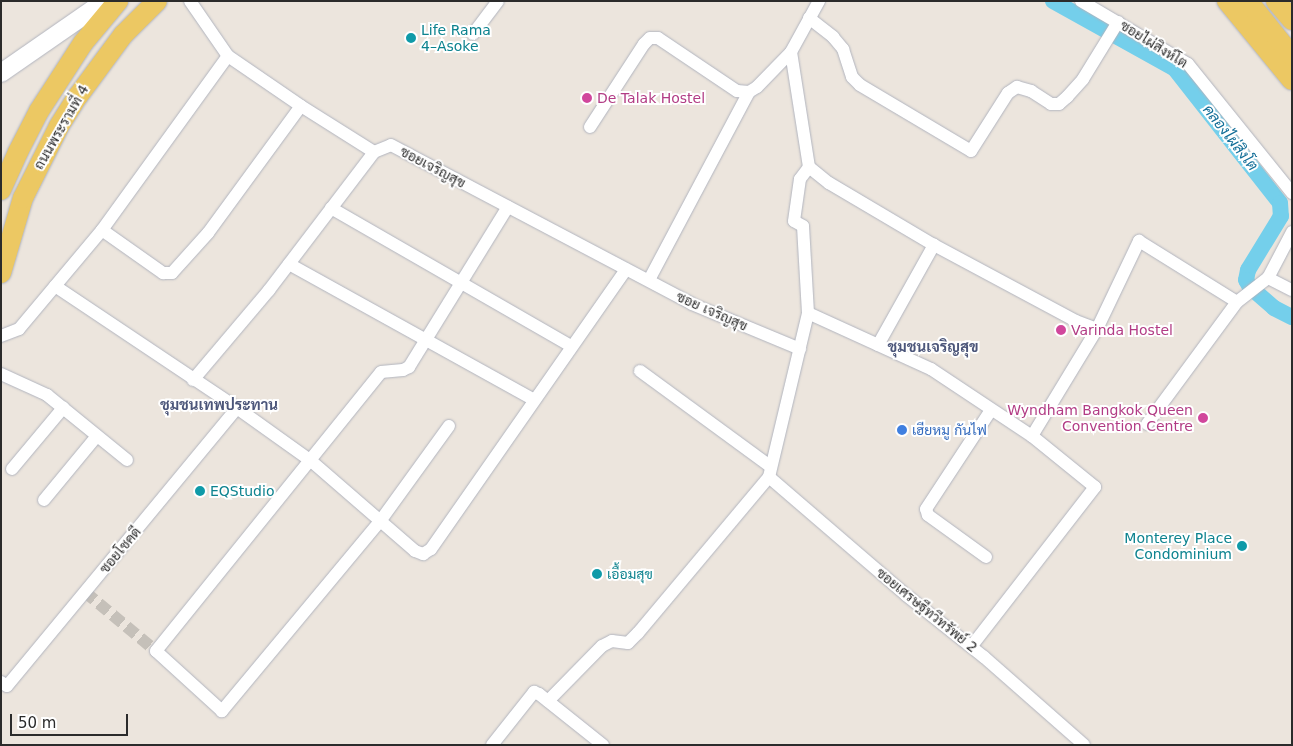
<!DOCTYPE html>
<meta charset="utf-8">
<style>
body{margin:0}
#map{position:relative;width:1293px;height:746px;overflow:hidden;background:#ece5dd;font-family:"DejaVu Sans",Sarabun,sans-serif}
div>[style]{position:absolute}
[style*='--x']{left:calc(var(--x)*1px);top:calc(var(--y)*1px);width:calc(var(--w)*1px);rotate:calc(var(--a)*1deg)}
.canal>*{height:16px;margin:-8px;padding:0 8px;transform-origin:8px;border-radius:8px;background:#74cfeb}
.street-tunnel>*{height:12px;margin-top:-6px;transform-origin:0;background:repeating-linear-gradient(90deg,#c5c0b9 0 12px,transparent 0 18px)}
.roads{filter:drop-shadow(0 0 1px #b1b4be) drop-shadow(0 0 1px #b1b4be)}
.street>*{height:12px;margin:-6px;padding:0 6px;transform-origin:6px;border-radius:6px;background:#fff}
.secondary>*{height:18px;margin:-9px;padding:0 9px;transform-origin:9px;border-radius:9px;background:#fff}
.primary>*{height:20px;margin:-10px;padding:0 10px;transform-origin:10px;border-radius:10px;background:#ecc863}
.dots>*{width:14px;height:14px;translate:-50% -50%;box-sizing:border-box;border:2px solid #fff;border-radius:50%}
span{translate:-50% -50%;white-space:nowrap;text-align:center;line-height:1.15;-webkit-text-stroke:4px #fff;paint-order:stroke}
.culture-label{font-size:14px;color:#0d838f}
.left{translate:0 -50%;text-align:left}
.right{translate:-100% -50%;text-align:right}
.street-label{font-size:14px;color:#2b2b2b}
.hotel-label{font-size:14px;color:#b23c85}
.shop-label{font-size:14px;color:#366cbe}
.water-label{font-size:15px;color:#126e98;font-style:italic}
.neighbourhood-label{font-size:15px;color:#4c567a;font-weight:700}
.frame{position:absolute;inset:0;border:2px solid #2b2b2b;pointer-events:none}
.scale{position:absolute;left:10px;top:714px;width:118px;height:22px;box-sizing:border-box;border:2px solid #2b2b2b;border-top:0;padding-left:6px;font-size:15px;line-height:18px;white-space:nowrap;color:#2b2b2b;-webkit-text-stroke:4px #fff;paint-order:stroke}
</style>
<div id="map">
<div class="canal">
<div style="--x:1053;--y:1;--w:140;--a:29.1"></div>
<div style="--x:1175;--y:69;--w:170;--a:51.9"></div>
<div style="--x:1280;--y:203;--w:13;--a:86"></div>
<div style="--x:1281;--y:216;--w:63;--a:121.4"></div>
<div style="--x:1248;--y:270;--w:10;--a:101"></div>
<div style="--x:1246;--y:280;--w:8;--a:60"></div>
<div style="--x:1250;--y:287;--w:32;--a:41"></div>
<div style="--x:1274;--y:308;--w:20;--a:27"></div>
</div>
<div class="street-tunnel">
<div style="--x:85;--y:592;--w:92;--a:39.7"></div>
</div>
<div class="roads">
<div class="street">
<div style="--x:190;--y:1;--w:67;--a:55.4"></div>
<div style="--x:228;--y:56;--w:88;--a:34.4"></div>
<div style="--x:301;--y:106;--w:86;--a:32.2"></div>
<div style="--x:374;--y:152;--w:18;--a:-22"></div>
<div style="--x:391;--y:145;--w:340;--a:27.8"></div>
<div style="--x:692;--y:304;--w:117;--a:22.6"></div>
<div style="--x:819;--y:1;--w:58;--a:118.8"></div>
<div style="--x:791;--y:52;--w:116;--a:81.1"></div>
<div style="--x:809;--y:167;--w:26;--a:39"></div>
<div style="--x:829;--y:183;--w:122;--a:30.6"></div>
<div style="--x:934;--y:245;--w:161;--a:28.2"></div>
<div style="--x:1076;--y:321;--w:22;--a:21"></div>
<div style="--x:1081;--y:1;--w:124;--a:30.5"></div>
<div style="--x:1188;--y:64;--w:166;--a:51.1"></div>
<div style="--x:809;--y:18;--w:31;--a:38"></div>
<div style="--x:833;--y:37;--w:16;--a:50"></div>
<div style="--x:843;--y:49;--w:29;--a:72"></div>
<div style="--x:852;--y:77;--w:11;--a:45"></div>
<div style="--x:860;--y:85;--w:129;--a:30.7"></div>
<div style="--x:971;--y:151;--w:69;--a:-57.5"></div>
<div style="--x:1008;--y:93;--w:11;--a:-34"></div>
<div style="--x:1017;--y:87;--w:15;--a:16"></div>
<div style="--x:1031;--y:91;--w:24;--a:33"></div>
<div style="--x:1051;--y:104;--w:8;--a:0"></div>
<div style="--x:1059;--y:104;--w:11;--a:-41"></div>
<div style="--x:1067;--y:97;--w:24;--a:-48"></div>
<div style="--x:1083;--y:79;--w:67;--a:-58.4"></div>
<div style="--x:473;--y:34;--w:41;--a:-52.9"></div>
<div style="--x:590;--y:127;--w:99;--a:-57"></div>
<div style="--x:644;--y:44;--w:8;--a:-45"></div>
<div style="--x:650;--y:38;--w:8;--a:0"></div>
<div style="--x:658;--y:38;--w:95;--a:33.9"></div>
<div style="--x:737;--y:91;--w:12;--a:5"></div>
<div style="--x:749;--y:92;--w:9;--a:-32"></div>
<div style="--x:757;--y:87;--w:49;--a:-45.8"></div>
<div style="--x:331;--y:208;--w:277;--a:29.9"></div>
<div style="--x:102;--y:230;--w:75;--a:35.2"></div>
<div style="--x:163;--y:273;--w:9;--a:0"></div>
<div style="--x:172;--y:273;--w:54;--a:-48"></div>
<div style="--x:208;--y:233;--w:157;--a:-53.8"></div>
<div style="--x:289;--y:264;--w:279;--a:29"></div>
<div style="--x:1268;--y:278;--w:27;--a:27"></div>
<div style="--x:649;--y:280;--w:213;--a:-62"></div>
<div style="--x:55;--y:286;--w:219;--a:33.8"></div>
<div style="--x:237;--y:408;--w:90;--a:35.5"></div>
<div style="--x:310;--y:460;--w:139;--a:40.9"></div>
<div style="--x:415;--y:551;--w:9;--a:21"></div>
<div style="--x:423;--y:554;--w:9;--a:-32"></div>
<div style="--x:431;--y:549;--w:341;--a:-55.1"></div>
<div style="--x:808;--y:313;--w:135;--a:24.5"></div>
<div style="--x:931;--y:369;--w:121;--a:33.6"></div>
<div style="--x:1032;--y:436;--w:81;--a:39"></div>
<div style="--x:1095;--y:487;--w:202;--a:127.8"></div>
<div style="--x:1;--y:336;--w:19;--a:-21"></div>
<div style="--x:19;--y:329;--w:129;--a:-50"></div>
<div style="--x:102;--y:230;--w:215;--a:-54.1"></div>
<div style="--x:878;--y:345;--w:115;--a:-60.8"></div>
<div style="--x:640;--y:371;--w:161;--a:36.2"></div>
<div style="--x:1;--y:374;--w:51;--a:24.5"></div>
<div style="--x:47;--y:395;--w:103;--a:39.1"></div>
<div style="--x:193;--y:380;--w:118;--a:-49.8"></div>
<div style="--x:269;--y:290;--w:173;--a:-52.7"></div>
<div style="--x:1147;--y:424;--w:152;--a:-53.6"></div>
<div style="--x:449;--y:426;--w:116;--a:125.9"></div>
<div style="--x:381;--y:520;--w:249;--a:129.8"></div>
<div style="--x:222;--y:711;--w:89;--a:-137.7"></div>
<div style="--x:156;--y:651;--w:358;--a:-51.1"></div>
<div style="--x:381;--y:372;--w:22;--a:-5"></div>
<div style="--x:403;--y:370;--w:7;--a:-27"></div>
<div style="--x:409;--y:367;--w:188;--a:-58.3"></div>
<div style="--x:1032;--y:436;--w:125;--a:-58.7"></div>
<div style="--x:1097;--y:329;--w:98;--a:-64.5"></div>
<div style="--x:1139;--y:241;--w:115;--a:31.9"></div>
<div style="--x:1237;--y:302;--w:39;--a:-38"></div>
<div style="--x:1268;--y:278;--w:52;--a:-62.4"></div>
<div style="--x:12;--y:469;--w:80;--a:-50.1"></div>
<div style="--x:769;--y:477;--w:181;--a:40.7"></div>
<div style="--x:906;--y:595;--w:100;--a:38.5"></div>
<div style="--x:984;--y:657;--w:133;--a:41.3"></div>
<div style="--x:44;--y:500;--w:83;--a:-50.4"></div>
<div style="--x:986;--y:557;--w:72;--a:-144.1"></div>
<div style="--x:928;--y:515;--w:6;--a:-108"></div>
<div style="--x:926;--y:509;--w:118;--a:-56.7"></div>
<div style="--x:1;--y:682;--w:7;--a:34"></div>
<div style="--x:7;--y:686;--w:361;--a:-50.4"></div>
<div style="--x:548;--y:701;--w:77;--a:-45.5"></div>
<div style="--x:602;--y:646;--w:11;--a:-27"></div>
<div style="--x:612;--y:641;--w:16;--a:7"></div>
<div style="--x:628;--y:643;--w:14;--a:-45"></div>
<div style="--x:638;--y:633;--w:204;--a:-50"></div>
<div style="--x:769;--y:477;--w:169;--a:-76.6"></div>
<div style="--x:808;--y:313;--w:87;--a:-93.3"></div>
<div style="--x:803;--y:226;--w:10;--a:-151"></div>
<div style="--x:794;--y:221;--w:42;--a:-81.9"></div>
<div style="--x:800;--y:179;--w:15;--a:-53"></div>
<div style="--x:492;--y:745;--w:68;--a:-51.6"></div>
<div style="--x:534;--y:692;--w:5;--a:22"></div>
<div style="--x:539;--y:694;--w:82;--a:38.6"></div>
</div>
<div class="secondary">
<div style="--x:1;--y:73;--w:126;--a:-34.7"></div>
</div>
<div class="primary">
<div style="--x:1227;--y:1;--w:102;--a:50.6"></div>
<div style="--x:1248;--y:1;--w:70;--a:51.3"></div>
<div style="--x:1276;--y:1;--w:25;--a:50"></div>
<div style="--x:1;--y:190;--w:42;--a:-65.9"></div>
<div style="--x:18;--y:152;--w:46;--a:-62.9"></div>
<div style="--x:39;--y:111;--w:81;--a:-57.1"></div>
<div style="--x:83;--y:43;--w:55;--a:-50.2"></div>
<div style="--x:1;--y:273;--w:78;--a:-73.7"></div>
<div style="--x:23;--y:198;--w:80;--a:-63.4"></div>
<div style="--x:59;--y:126;--w:36;--a:-58"></div>
<div style="--x:78;--y:96;--w:76;--a:-53.6"></div>
<div style="--x:123;--y:35;--w:48;--a:-45"></div>
</div>
</div>
<div class="dots">
<div style="left:411px;top:38px;background:#0f9aa8"></div>
<div style="left:587px;top:98px;background:#d1479c"></div>
<div style="left:1061px;top:330px;background:#d1479c"></div>
<div style="left:1203px;top:418px;background:#d1479c"></div>
<div style="left:902px;top:430px;background:#3f7fe0"></div>
<div style="left:200px;top:491px;background:#0f9aa8"></div>
<div style="left:1242px;top:546px;background:#0f9aa8"></div>
<div style="left:597px;top:574px;background:#0f9aa8"></div>
</div>
<div class="culture-label">
<span class="left" style="left:421px;top:38px">Life Rama<br>4–Asoke</span>
<span class="left" style="left:210px;top:491px">EQStudio</span>
<span class="right" style="left:1232px;top:546px">Monterey Place<br>Condominium</span>
<span class="left" style="left:607px;top:574px">เอื้อมสุข</span>
</div>
<div class="street-label">
<span style="left:1154px;top:44px;rotate:32deg">ซอยไผ่สิงห์โต</span>
<span style="left:61px;top:127px;rotate:-60deg">ถนนพระรามที่ 4</span>
<span style="left:433px;top:167px;rotate:28deg">ซอยเจริญสุข</span>
<span style="left:712px;top:311px;rotate:24deg">ซอย เจริญสุข</span>
<span style="left:120px;top:550px;rotate:-50deg">ซอยโชคดี</span>
<span style="left:927px;top:610px;rotate:39deg">ซอยเศรษฐีทวีทรัพย์ 2</span>
</div>
<div class="hotel-label">
<span class="left" style="left:597px;top:98px">De Talak Hostel</span>
<span class="left" style="left:1071px;top:330px">Varinda Hostel</span>
<span class="right" style="left:1193px;top:418px">Wyndham Bangkok Queen<br>Convention Centre</span>
</div>
<div class="shop-label">
<span class="left" style="left:912px;top:430px">เฮียหมู กันไฟ</span>
</div>
<div class="water-label">
<span style="left:1230px;top:138px;rotate:52deg">คลองไผ่สิงโต</span>
</div>
<div class="neighbourhood-label">
<span style="left:933px;top:348px">ชุมชนเจริญสุข</span>
<span style="left:219px;top:406px">ชุมชนเทพประทาน</span>
</div>
<div class="frame"></div>
<div class="scale">50 m</div>
</div>
